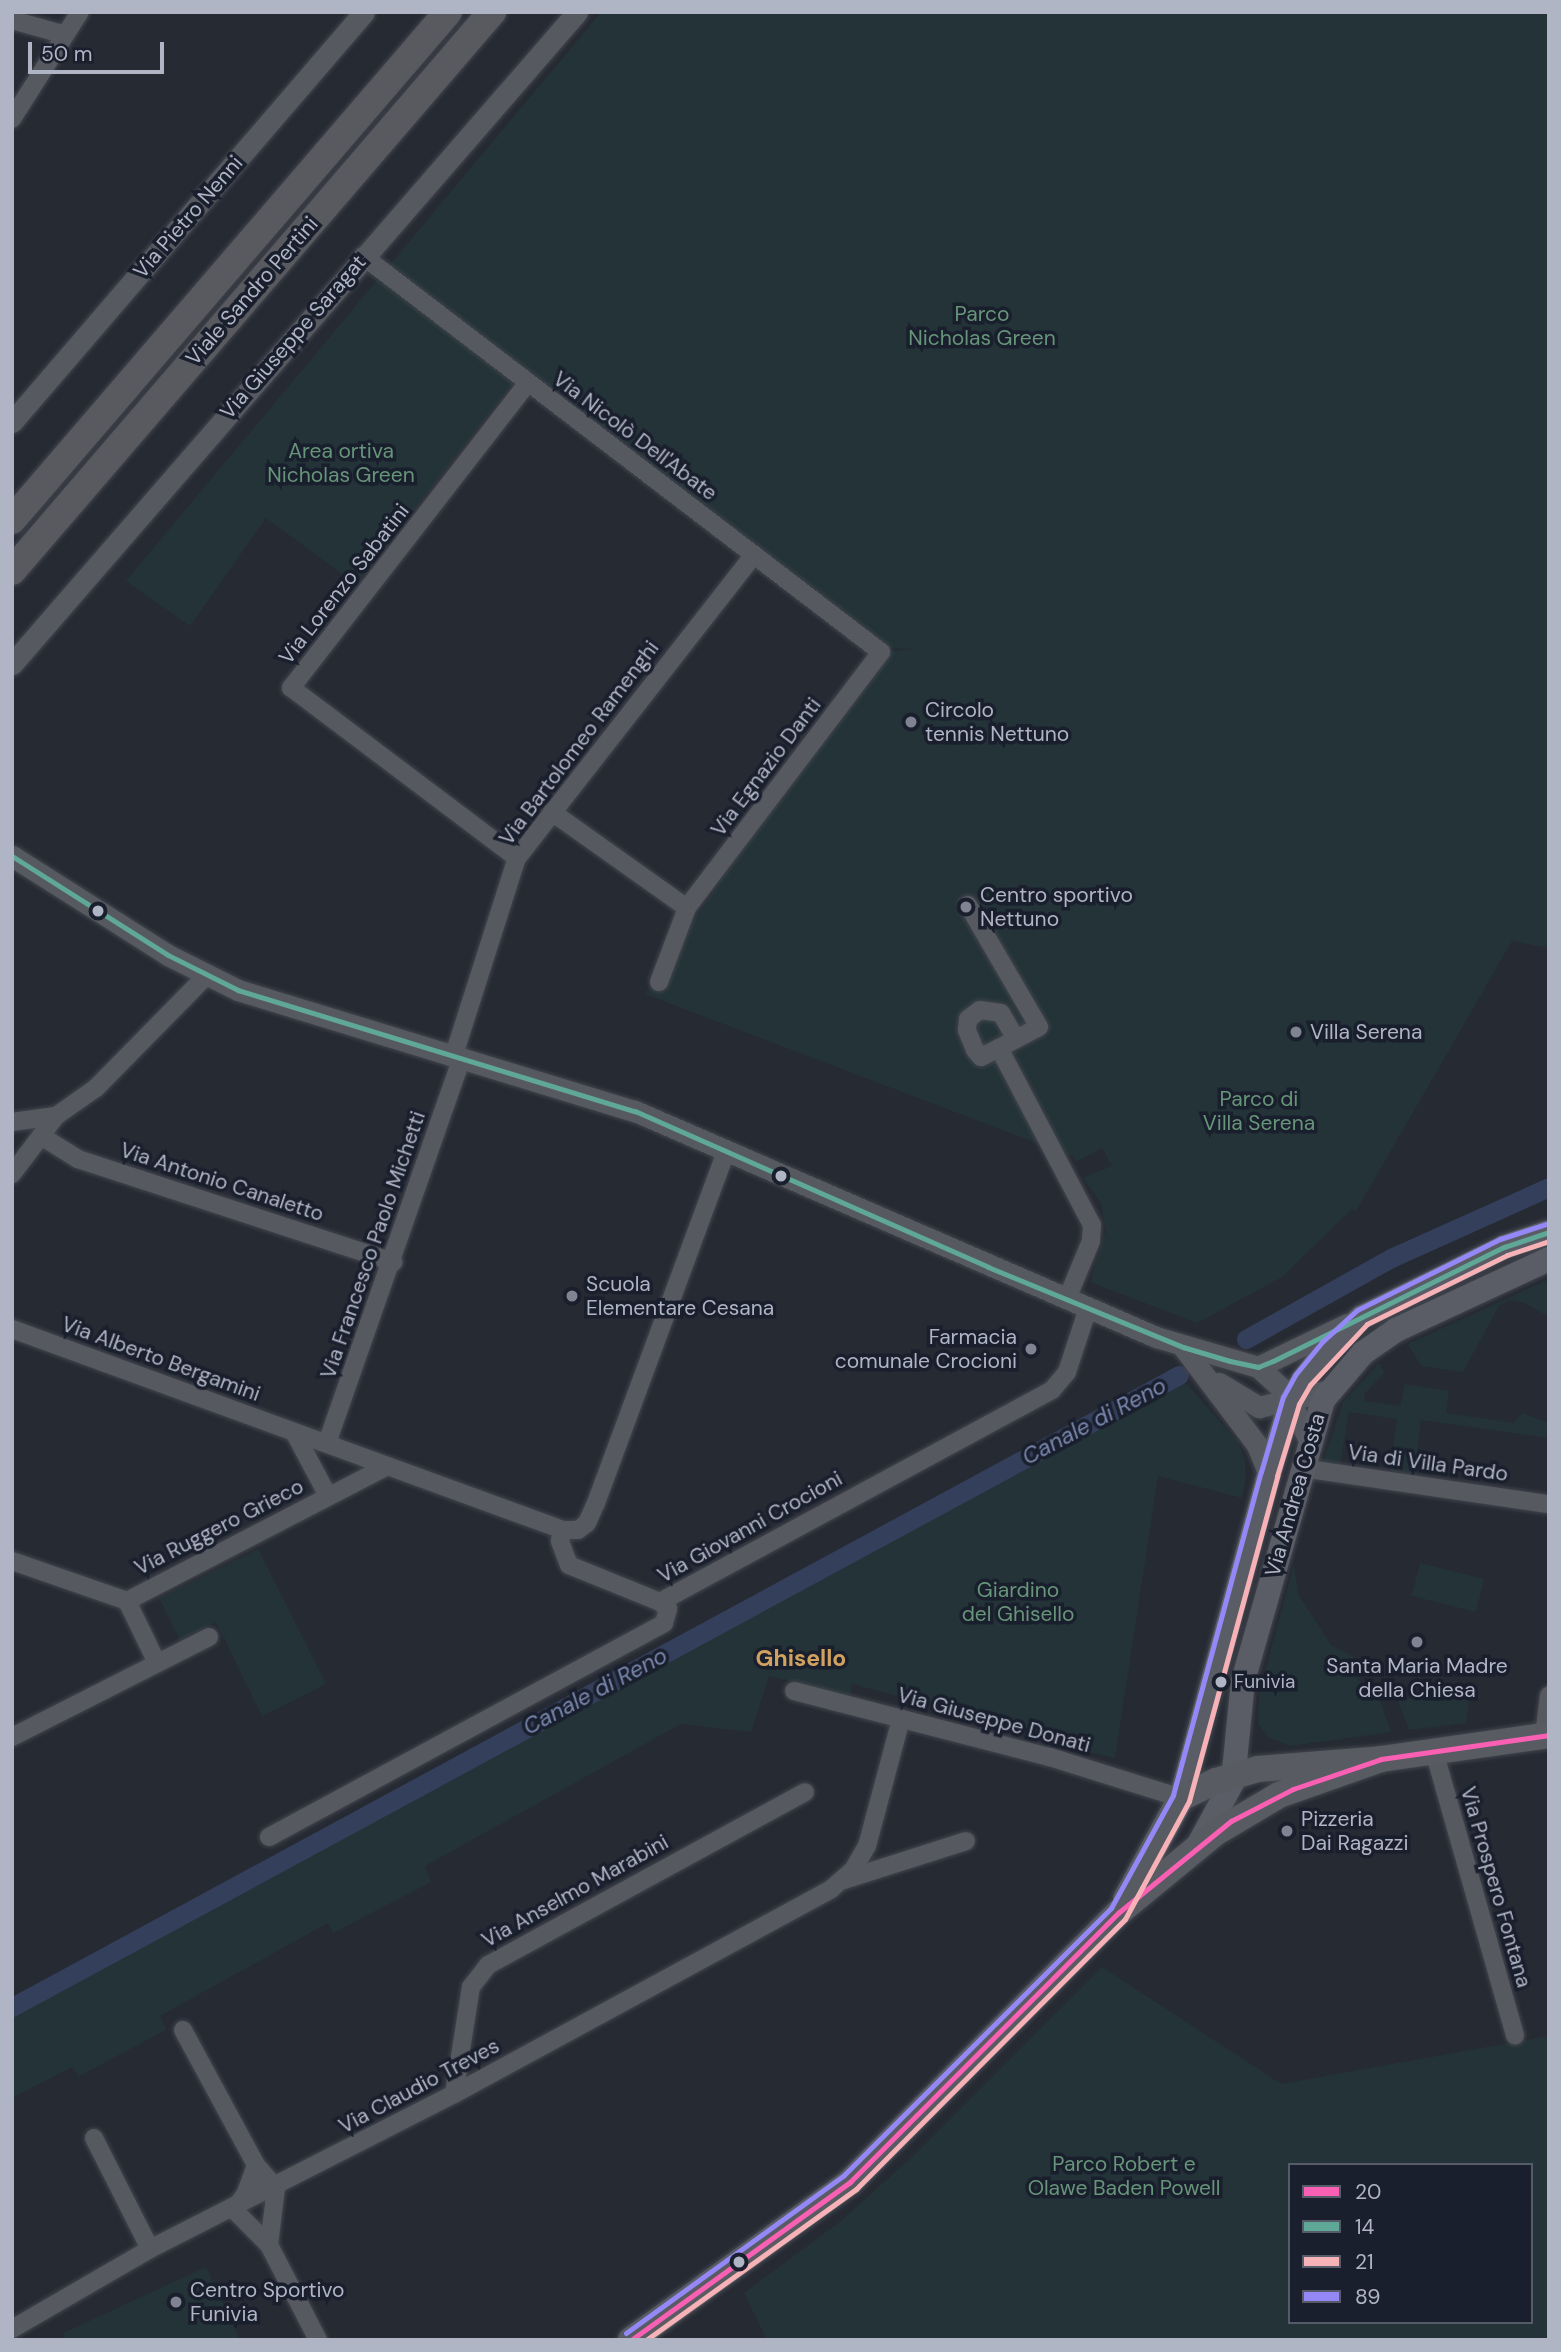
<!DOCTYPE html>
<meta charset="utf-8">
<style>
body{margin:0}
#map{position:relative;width:1561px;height:2352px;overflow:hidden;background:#262a33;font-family:"DM Sans",sans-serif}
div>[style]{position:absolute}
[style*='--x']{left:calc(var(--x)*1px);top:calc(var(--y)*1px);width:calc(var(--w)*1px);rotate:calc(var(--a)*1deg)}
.green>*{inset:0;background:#233338;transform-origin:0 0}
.canal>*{height:19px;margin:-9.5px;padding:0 9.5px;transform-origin:9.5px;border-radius:9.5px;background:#343f5b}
.roads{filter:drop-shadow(0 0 2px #42454d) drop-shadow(0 0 2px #42454d)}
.minor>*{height:18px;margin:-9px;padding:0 9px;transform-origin:9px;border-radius:9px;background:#575961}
.tertiary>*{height:21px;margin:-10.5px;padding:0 10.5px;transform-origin:10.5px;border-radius:10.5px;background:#575961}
.secondary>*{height:24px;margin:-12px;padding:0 12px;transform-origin:12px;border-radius:12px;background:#5a5d66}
.primary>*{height:26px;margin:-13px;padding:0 13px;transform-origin:13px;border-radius:13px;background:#595b63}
.trunk>*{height:28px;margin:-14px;padding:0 14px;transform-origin:14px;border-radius:14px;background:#585a60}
.bus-1>*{height:5px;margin:-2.5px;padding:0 2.5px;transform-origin:2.5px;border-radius:2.5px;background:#f960b3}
.bus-2>*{height:5px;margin:-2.5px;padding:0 2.5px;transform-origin:2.5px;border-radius:2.5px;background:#5fa797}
.bus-3>*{height:5px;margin:-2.5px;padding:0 2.5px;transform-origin:2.5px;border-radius:2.5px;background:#f6b2b6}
.bus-4>*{height:5px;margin:-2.5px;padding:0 2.5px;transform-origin:2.5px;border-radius:2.5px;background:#9488f6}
.dots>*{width:19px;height:19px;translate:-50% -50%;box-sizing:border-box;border:4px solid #1a1f2d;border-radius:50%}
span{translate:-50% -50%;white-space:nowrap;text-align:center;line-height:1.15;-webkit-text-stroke:7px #1a1f2d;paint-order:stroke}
.bus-label{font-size:19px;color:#b0b5c5}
.left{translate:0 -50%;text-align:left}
.street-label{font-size:21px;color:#b0b5c5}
.park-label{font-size:21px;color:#679579}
.poi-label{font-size:21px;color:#b0b5c5}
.right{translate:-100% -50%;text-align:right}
.water-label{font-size:23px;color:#7886ad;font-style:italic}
.neighbourhood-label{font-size:23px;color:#d1a25f;font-weight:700}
.frame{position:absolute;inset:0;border:14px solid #b0b5c5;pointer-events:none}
.legend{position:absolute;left:1288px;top:2163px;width:245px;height:161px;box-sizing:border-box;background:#1a1f2d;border:2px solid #565b6a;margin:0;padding:9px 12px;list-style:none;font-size:21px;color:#b0b5c5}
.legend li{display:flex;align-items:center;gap:14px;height:35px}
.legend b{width:35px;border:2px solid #565b6a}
.scale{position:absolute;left:28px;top:42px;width:136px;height:32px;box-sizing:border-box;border:4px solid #b0b5c5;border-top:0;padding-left:9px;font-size:21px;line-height:24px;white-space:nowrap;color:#b0b5c5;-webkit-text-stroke:5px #1a1f2d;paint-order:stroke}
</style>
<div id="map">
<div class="green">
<div style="clip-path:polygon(601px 12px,1549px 12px,1549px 948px,1512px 941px,1356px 1211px,1352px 1209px,1282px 1277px,1197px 1323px,1090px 1282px,1106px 1231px,1101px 1204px,1083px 1178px,1112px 1166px,1102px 1148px,1076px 1162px,1073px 1157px,645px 994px,810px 747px,882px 652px,916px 649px,884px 648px,522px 371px,356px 584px,266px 518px,190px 626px,126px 581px)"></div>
<div style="clip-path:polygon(1549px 1279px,1549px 1317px,1525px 1303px,1509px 1300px,1499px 1306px,1463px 1372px,1421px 1366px,1408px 1344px)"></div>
<div style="clip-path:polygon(1379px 1363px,1384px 1373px,1364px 1394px,1365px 1401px,1400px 1406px,1405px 1384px,1449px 1391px,1446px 1413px,1513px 1423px,1523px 1413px,1549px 1423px,1549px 1438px,1421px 1420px,1414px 1475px,1389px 1471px,1397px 1419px,1349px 1412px,1340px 1464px,1323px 1462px,1343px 1402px)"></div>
<div style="clip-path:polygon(1187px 1384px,1238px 1442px,1245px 1460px,1245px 1483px,1242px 1498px,1158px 1476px,1115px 1758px,1053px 1744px,1052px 1735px,852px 1684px,850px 1696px,769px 1676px,751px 1732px,681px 1724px,425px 1866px,431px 1882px,333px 1933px,328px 1923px,160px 2016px,166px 2030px,79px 2076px,72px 2067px,12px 2098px,12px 2015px,881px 1539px,1154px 1397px)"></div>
<div style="clip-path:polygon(258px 1549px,326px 1684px,262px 1716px,216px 1622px,180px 1640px,159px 1598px)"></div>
<div style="left:1420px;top:1563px;width:66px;height:34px;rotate:14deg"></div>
<div style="clip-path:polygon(1294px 1564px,1298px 1594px,1331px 1645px,1357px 1659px,1356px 1676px,1367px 1691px,1376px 1689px,1391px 1732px,1291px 1746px,1269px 1738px,1258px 1724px,1259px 1694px)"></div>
<div style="clip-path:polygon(1452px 1684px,1471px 1687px,1466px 1723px,1409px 1730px,1398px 1700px,1426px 1697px,1427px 1689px)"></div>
<div style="clip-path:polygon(evenodd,1102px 1967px,1281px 2084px,1549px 2036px,1549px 2340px,767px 2340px,744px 2293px,841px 2221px,913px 2156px,1102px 1967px,1290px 2165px,1531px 2165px,1531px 2322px,1290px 2322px,1290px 2165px)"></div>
<div style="clip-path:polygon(206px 2267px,240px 2340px,66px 2340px,63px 2333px)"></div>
</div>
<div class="canal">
<div style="--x:1246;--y:1339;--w:166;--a:-29.2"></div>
<div style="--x:1391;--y:1258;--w:173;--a:-24.2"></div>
<div style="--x:12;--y:2007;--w:1327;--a:-28.44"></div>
</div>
<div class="roads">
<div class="minor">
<div style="--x:12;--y:20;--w:52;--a:15.6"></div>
<div style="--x:12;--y:119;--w:127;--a:-57.6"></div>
<div style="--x:363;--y:256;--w:652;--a:37.4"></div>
<div style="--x:881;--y:652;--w:321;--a:127.2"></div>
<div style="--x:687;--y:908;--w:166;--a:-144.6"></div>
<div style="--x:517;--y:858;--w:283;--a:-143"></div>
<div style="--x:291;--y:688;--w:386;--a:-52.2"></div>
<div style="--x:968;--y:905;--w:141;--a:59.8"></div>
<div style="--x:1039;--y:1027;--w:45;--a:152.3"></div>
<div style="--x:999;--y:1048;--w:200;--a:62.3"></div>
<div style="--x:1092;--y:1225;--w:16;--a:94"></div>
<div style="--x:1091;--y:1241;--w:63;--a:112.5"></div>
<div style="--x:659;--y:982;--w:79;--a:-69.3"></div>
<div style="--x:999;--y:1048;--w:20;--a:153"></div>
<div style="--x:981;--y:1057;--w:9;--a:-131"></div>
<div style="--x:975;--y:1050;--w:22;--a:-112"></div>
<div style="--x:967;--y:1030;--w:11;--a:-85"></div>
<div style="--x:968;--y:1019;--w:15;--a:-37"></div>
<div style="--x:980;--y:1010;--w:21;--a:8"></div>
<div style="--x:1001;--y:1013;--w:30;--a:60"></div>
<div style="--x:453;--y:1058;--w:210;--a:-72.3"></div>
<div style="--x:517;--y:858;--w:385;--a:-52"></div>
<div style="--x:12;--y:1122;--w:44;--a:-7.8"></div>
<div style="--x:41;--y:1136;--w:44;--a:31.9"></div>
<div style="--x:78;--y:1159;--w:332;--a:18.1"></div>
<div style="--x:12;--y:1174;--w:73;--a:-52.8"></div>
<div style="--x:56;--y:1116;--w:49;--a:-35"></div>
<div style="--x:96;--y:1088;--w:158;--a:-45.5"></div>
<div style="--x:12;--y:1329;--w:587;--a:20.04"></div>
<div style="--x:563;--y:1530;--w:15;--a:0"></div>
<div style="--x:578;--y:1530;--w:11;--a:-38"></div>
<div style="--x:587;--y:1523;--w:22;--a:-66"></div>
<div style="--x:596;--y:1503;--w:374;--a:-69.7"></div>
<div style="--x:294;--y:1432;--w:72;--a:62"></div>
<div style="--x:327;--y:1443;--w:405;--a:-70.7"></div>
<div style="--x:1301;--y:1468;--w:251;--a:8.3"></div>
<div style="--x:12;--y:1561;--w:122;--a:19.2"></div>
<div style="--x:127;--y:1601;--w:293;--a:-27.4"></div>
<div style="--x:127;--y:1601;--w:69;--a:64.2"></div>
<div style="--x:660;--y:1602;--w:446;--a:-28.4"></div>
<div style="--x:1052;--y:1390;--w:23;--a:-50"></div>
<div style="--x:1067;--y:1372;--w:67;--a:-71.8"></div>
<div style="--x:794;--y:1691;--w:264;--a:14.5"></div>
<div style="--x:1050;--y:1757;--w:137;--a:17.4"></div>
<div style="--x:1544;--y:1736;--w:41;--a:-83"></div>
<div style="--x:12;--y:1737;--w:221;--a:-26.9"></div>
<div style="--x:1434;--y:1751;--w:296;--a:74.1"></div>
<div style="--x:269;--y:1837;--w:449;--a:-28.4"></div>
<div style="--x:664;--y:1623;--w:15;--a:-74"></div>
<div style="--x:668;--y:1609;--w:11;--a:-139"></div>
<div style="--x:660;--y:1602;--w:98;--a:-157.9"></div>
<div style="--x:569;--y:1565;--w:26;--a:-111"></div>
<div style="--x:560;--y:1541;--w:11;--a:-75"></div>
<div style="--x:844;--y:1880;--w:128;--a:-17.7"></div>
<div style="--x:183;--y:2030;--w:153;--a:61.6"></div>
<div style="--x:256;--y:2165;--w:30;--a:49"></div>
<div style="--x:276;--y:2188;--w:57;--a:97"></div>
<div style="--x:269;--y:2245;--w:107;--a:62.7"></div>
<div style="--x:454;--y:2094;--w:108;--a:-81"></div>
<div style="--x:471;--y:1987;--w:28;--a:-52"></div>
<div style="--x:488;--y:1965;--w:361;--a:-28.6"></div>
<div style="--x:94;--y:2138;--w:124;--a:63.2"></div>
<div style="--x:256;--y:2165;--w:30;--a:110"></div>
<div style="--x:246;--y:2193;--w:21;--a:125"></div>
<div style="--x:234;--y:2210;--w:49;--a:45"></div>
<div style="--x:12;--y:2329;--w:160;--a:-30.1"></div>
<div style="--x:150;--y:2249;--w:341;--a:-27"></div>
<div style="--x:454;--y:2094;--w:429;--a:-28.5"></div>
<div style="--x:831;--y:1889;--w:29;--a:-41"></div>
<div style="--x:853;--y:1870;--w:28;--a:-60"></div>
<div style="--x:867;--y:1846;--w:131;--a:-75"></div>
</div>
<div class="tertiary">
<div style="--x:12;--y:422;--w:540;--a:-49.35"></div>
<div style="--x:12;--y:664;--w:863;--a:-49.09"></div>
<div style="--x:12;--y:856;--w:185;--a:32.4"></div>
<div style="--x:168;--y:955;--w:78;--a:26.6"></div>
<div style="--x:238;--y:990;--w:415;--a:17"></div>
<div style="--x:635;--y:1111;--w:568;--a:23.45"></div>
<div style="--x:1156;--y:1337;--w:106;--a:16.4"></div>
<div style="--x:1258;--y:1367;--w:36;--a:42"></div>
<div style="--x:1285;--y:1391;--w:55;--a:63.9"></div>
<div style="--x:1183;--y:1347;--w:123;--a:52.9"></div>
<div style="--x:1257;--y:1445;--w:31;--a:68"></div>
<div style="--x:1258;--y:1367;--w:99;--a:-25.8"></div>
<div style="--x:1219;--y:1383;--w:47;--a:31"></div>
<div style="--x:1259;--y:1407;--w:73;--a:-13.5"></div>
</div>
<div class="secondary">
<div style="--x:1181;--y:1798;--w:336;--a:-74.8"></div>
<div style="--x:1269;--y:1474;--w:77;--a:-73.4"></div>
<div style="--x:1291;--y:1400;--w:23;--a:-59"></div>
<div style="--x:1303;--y:1380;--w:41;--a:-52"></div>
<div style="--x:1328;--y:1348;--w:46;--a:-42.4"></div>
<div style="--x:1362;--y:1317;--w:158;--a:-26.2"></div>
<div style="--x:1504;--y:1247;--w:47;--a:-18.4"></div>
<div style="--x:1199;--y:1844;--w:72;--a:-61.6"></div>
<div style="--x:1233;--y:1781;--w:100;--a:-84.3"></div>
<div style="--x:1243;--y:1681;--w:292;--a:-74.1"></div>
<div style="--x:1323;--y:1400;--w:62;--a:-49.6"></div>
<div style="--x:1363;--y:1353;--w:40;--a:-34.9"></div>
<div style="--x:1396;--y:1330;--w:169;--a:-24.9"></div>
</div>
<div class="primary">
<div style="--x:1126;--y:1899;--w:115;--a:-61.4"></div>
<div style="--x:1181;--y:1798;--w:39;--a:-26"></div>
<div style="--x:1216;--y:1781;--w:44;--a:-15.9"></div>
<div style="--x:1258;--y:1769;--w:123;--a:-4.6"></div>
<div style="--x:1381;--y:1759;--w:170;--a:-8.1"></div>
<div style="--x:631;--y:2340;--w:270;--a:-35.8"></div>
<div style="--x:850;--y:2182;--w:380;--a:-45.1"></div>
<div style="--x:1118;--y:1913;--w:126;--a:-39.5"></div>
<div style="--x:1215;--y:1833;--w:74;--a:-30.7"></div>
<div style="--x:1279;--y:1795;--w:108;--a:-19.4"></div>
</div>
<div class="trunk">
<div style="--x:12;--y:520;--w:669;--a:-49.36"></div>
<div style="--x:12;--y:571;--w:737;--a:-49.35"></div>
</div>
</div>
<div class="bus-1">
<div style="--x:631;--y:2340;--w:270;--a:-35.8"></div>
<div style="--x:850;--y:2182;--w:380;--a:-45.1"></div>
<div style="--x:1118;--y:1913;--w:146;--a:-39.2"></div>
<div style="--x:1231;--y:1821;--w:70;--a:-27.3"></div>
<div style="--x:1293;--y:1789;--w:93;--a:-18.8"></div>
<div style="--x:1381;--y:1759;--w:170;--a:-8.1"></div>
</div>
<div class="bus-2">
<div style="--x:12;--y:856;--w:185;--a:32.4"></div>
<div style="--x:168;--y:955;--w:78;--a:26.6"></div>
<div style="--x:238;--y:990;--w:415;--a:17"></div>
<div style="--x:635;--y:1111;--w:386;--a:23.8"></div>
<div style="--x:988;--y:1267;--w:211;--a:22.3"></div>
<div style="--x:1183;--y:1347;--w:49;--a:16.6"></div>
<div style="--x:1230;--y:1361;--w:29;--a:12"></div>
<div style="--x:1258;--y:1367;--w:16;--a:-22"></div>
<div style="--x:1273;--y:1361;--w:258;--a:-26.3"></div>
<div style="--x:1504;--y:1247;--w:47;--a:-18.4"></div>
</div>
<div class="bus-3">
<div style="--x:646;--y:2340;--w:259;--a:-35.7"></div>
<div style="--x:856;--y:2189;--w:381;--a:-45.1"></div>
<div style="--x:1125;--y:1919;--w:134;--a:-61.5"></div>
<div style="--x:1189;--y:1801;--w:337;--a:-74.8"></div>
<div style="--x:1277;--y:1476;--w:75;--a:-73"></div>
<div style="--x:1299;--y:1404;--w:22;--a:-60"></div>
<div style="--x:1310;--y:1385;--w:83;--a:-46.9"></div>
<div style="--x:1367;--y:1324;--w:156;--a:-26.2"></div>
<div style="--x:1507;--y:1255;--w:44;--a:-18.4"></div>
</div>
<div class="bus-4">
<div style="--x:626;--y:2333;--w:269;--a:-35.9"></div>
<div style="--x:844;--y:2175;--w:378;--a:-45"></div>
<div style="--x:1111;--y:1908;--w:129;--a:-61.2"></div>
<div style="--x:1173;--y:1795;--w:335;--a:-74.8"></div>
<div style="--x:1261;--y:1472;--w:78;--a:-73.7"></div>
<div style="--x:1283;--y:1397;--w:25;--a:-61"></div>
<div style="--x:1295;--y:1375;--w:43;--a:-50.7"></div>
<div style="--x:1322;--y:1342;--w:47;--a:-42.4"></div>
<div style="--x:1357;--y:1310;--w:160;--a:-26.4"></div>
<div style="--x:1500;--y:1239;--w:48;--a:-18.1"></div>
</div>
<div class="dots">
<div style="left:911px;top:722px;background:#808492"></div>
<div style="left:966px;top:907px;background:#808492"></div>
<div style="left:98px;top:911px;background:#b0b5c5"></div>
<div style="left:1296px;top:1032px;background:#808492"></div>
<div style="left:781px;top:1176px;background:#b0b5c5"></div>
<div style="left:572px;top:1296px;background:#808492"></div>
<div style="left:1031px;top:1349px;background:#808492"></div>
<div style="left:1417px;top:1642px;background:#808492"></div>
<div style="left:1221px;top:1682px;background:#b0b5c5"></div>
<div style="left:1287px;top:1831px;background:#808492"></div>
<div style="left:739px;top:2262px;background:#b0b5c5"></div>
<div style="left:176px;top:2302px;background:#808492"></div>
</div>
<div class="bus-label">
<span class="left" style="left:1234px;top:1682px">Funivia</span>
</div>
<div class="street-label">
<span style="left:188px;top:217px;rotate:-49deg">Via Pietro Nenni</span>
<span style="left:252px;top:291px;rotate:-49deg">Viale Sandro Pertini</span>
<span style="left:293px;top:337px;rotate:-49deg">Via Giuseppe Saragat</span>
<span style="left:635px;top:436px;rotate:37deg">Via Nicolò Dell'Abate</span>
<span style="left:344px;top:584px;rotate:-52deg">Via Lorenzo Sabatini</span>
<span style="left:579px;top:743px;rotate:-53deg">Via Bartolomeo Ramenghi</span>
<span style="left:766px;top:767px;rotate:-53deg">Via Egnazio Danti</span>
<span style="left:222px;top:1182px;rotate:18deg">Via Antonio Canaletto</span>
<span style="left:373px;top:1245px;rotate:-71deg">Via Francesco Paolo Michetti</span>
<span style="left:161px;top:1359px;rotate:20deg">Via Alberto Bergamini</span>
<span style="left:1428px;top:1463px;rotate:8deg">Via di Villa Pardo</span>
<span style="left:1295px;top:1495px;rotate:-74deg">Via Andrea Costa</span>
<span style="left:219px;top:1527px;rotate:-27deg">Via Ruggero Grieco</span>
<span style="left:750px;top:1527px;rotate:-29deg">Via Giovanni Crocioni</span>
<span style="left:994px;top:1720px;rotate:15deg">Via Giuseppe Donati</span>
<span style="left:1496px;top:1887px;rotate:74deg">Via Prospero Fontana</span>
<span style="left:575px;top:1891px;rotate:-29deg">Via Anselmo Marabini</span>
<span style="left:419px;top:2086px;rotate:-28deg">Via Claudio Treves</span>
</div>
<div class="park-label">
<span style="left:982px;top:326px">Parco<br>Nicholas Green</span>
<span style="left:341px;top:463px">Area ortiva<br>Nicholas Green</span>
<span style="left:1259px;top:1111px">Parco di<br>Villa Serena</span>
<span style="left:1018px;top:1602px">Giardino<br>del Ghisello</span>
<span style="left:1124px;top:2176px">Parco Robert e<br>Olawe Baden Powell</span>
</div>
<div class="poi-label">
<span class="left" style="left:925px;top:722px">Circolo<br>tennis Nettuno</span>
<span class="left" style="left:980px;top:907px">Centro sportivo<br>Nettuno</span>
<span class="left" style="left:1310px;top:1032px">Villa Serena</span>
<span class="left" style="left:586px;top:1296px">Scuola<br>Elementare Cesana</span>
<span class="right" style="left:1017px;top:1349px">Farmacia<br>comunale Crocioni</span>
<span style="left:1417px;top:1678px">Santa Maria Madre<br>della Chiesa</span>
<span class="left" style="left:1301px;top:1831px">Pizzeria<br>Dai Ragazzi</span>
<span class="left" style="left:190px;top:2302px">Centro Sportivo<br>Funivia</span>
</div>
<div class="water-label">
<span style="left:1094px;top:1421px;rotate:-28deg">Canale di Reno</span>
<span style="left:595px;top:1691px;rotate:-28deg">Canale di Reno</span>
</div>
<div class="neighbourhood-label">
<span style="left:801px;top:1658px">Ghisello</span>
</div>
<div class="frame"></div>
<ul class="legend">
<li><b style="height:9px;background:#f960b3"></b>20</li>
<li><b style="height:9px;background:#5fa797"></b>14</li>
<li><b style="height:9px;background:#f6b2b6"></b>21</li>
<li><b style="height:9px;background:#9488f6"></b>89</li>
</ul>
<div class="scale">50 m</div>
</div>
